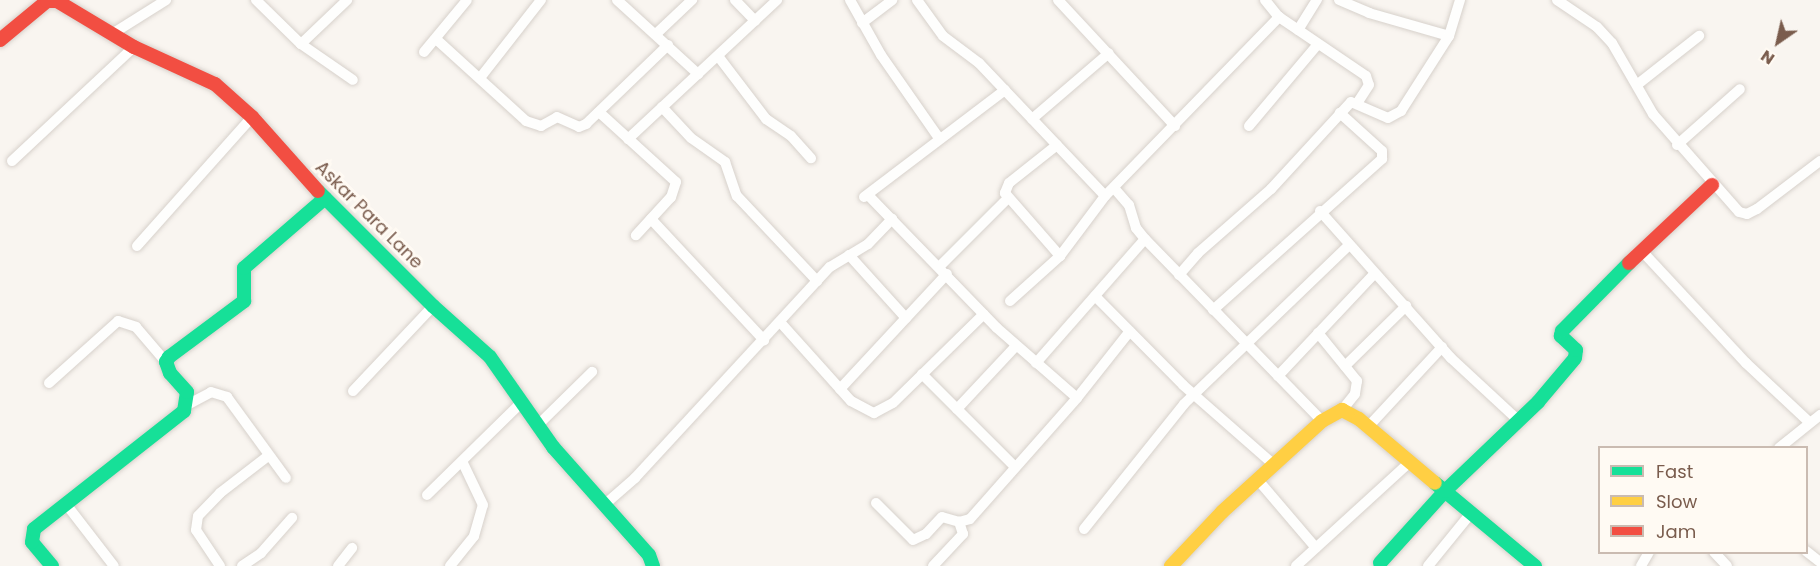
<!DOCTYPE html>
<style>
body{margin:0}
#map{position:relative;width:1820px;height:566px;overflow:hidden;background:#f9f5f0;font-family:Poppins,sans-serif}
div>[style]{position:absolute}
[style*='--x']{left:calc(var(--x)*1px);top:calc(var(--y)*1px);width:calc(var(--w)*1px);rotate:calc(var(--a)*1deg)}
.roads{filter:drop-shadow(0 0 2px #d7d1cb) drop-shadow(0 0 2px #d7d1cb)}
.street>*{height:10px;margin:-5px;padding:0 5px;transform-origin:5px;border-radius:5px;background:#fefefd}
.fast>*{height:14px;margin:-7px;padding:0 7px;transform-origin:7px;border-radius:7px;background:#16e098}
.slow>*{height:14px;margin:-7px;padding:0 7px;transform-origin:7px;border-radius:7px;background:#ffcf43}
.jam>*{height:14px;margin:-7px;padding:0 7px;transform-origin:7px;border-radius:7px;background:#f24e42}
span{translate:-50% -50%;white-space:nowrap;text-align:center;line-height:1.15;-webkit-text-stroke:6px #fffaf3;paint-order:stroke}
.street-label{font-size:18px;color:#7a5c4d}
.legend{position:absolute;left:1598px;top:446px;width:210px;height:108px;box-sizing:border-box;background:#fffaf3;border:2px solid #cabbb1;margin:0;padding:8px 10px;list-style:none;font-size:18px;color:#7a5c4d}
.legend li{display:flex;align-items:center;gap:12px;height:30px}
.legend b{width:30px;border:2px solid #cabbb1}
.north{position:absolute;left:1748px;top:12px;width:60px;height:60px;-webkit-text-stroke:4px #fffaf3;paint-order:stroke;rotate:214deg;font-size:16px;font-weight:700;line-height:24px;text-align:center;color:#7a5c4d}
.north::after{content:'';display:block;margin:auto;width:21px;height:27px;background:#7a5c4d;clip-path:polygon(50% 0,100% 100%,50% 72%,0 100%)}
</style>
<div id="map">
<div class="roads">
<div class="street">
<div style="--x:256;--y:0;--w:63;--a:44.4"></div>
<div style="--x:301;--y:44;--w:63;--a:34.7"></div>
<div style="--x:617;--y:0;--w:110;--a:42.4"></div>
<div style="--x:735;--y:0;--w:29;--a:46"></div>
<div style="--x:850;--y:0;--w:63;--a:60.6"></div>
<div style="--x:881;--y:55;--w:101;--a:55.1"></div>
<div style="--x:917;--y:0;--w:44;--a:54.2"></div>
<div style="--x:943;--y:36;--w:45;--a:36.9"></div>
<div style="--x:979;--y:63;--w:183;--a:46.5"></div>
<div style="--x:1058;--y:0;--w:172;--a:47.1"></div>
<div style="--x:1265;--y:0;--w:22;--a:51"></div>
<div style="--x:1279;--y:17;--w:105;--a:34.1"></div>
<div style="--x:1366;--y:76;--w:9;--a:72"></div>
<div style="--x:1369;--y:85;--w:20;--a:123"></div>
<div style="--x:1339;--y:0;--w:33;--a:23"></div>
<div style="--x:1369;--y:13;--w:83;--a:16"></div>
<div style="--x:1557;--y:0;--w:48;--a:34"></div>
<div style="--x:1597;--y:27;--w:22;--a:47"></div>
<div style="--x:1612;--y:43;--w:82;--a:60"></div>
<div style="--x:1653;--y:114;--w:130;--a:48.7"></div>
<div style="--x:1739;--y:212;--w:8;--a:14"></div>
<div style="--x:1747;--y:214;--w:11;--a:-27"></div>
<div style="--x:1757;--y:209;--w:79;--a:-37.3"></div>
<div style="--x:862;--y:23;--w:38;--a:-37"></div>
<div style="--x:1298;--y:30;--w:36;--a:-58"></div>
<div style="--x:112;--y:34;--w:64;--a:-32.2"></div>
<div style="--x:656;--y:34;--w:50;--a:-43.4"></div>
<div style="--x:436;--y:39;--w:122;--a:42.3"></div>
<div style="--x:526;--y:121;--w:16;--a:18"></div>
<div style="--x:541;--y:126;--w:18;--a:-29"></div>
<div style="--x:557;--y:117;--w:24;--a:24"></div>
<div style="--x:579;--y:127;--w:8;--a:-23"></div>
<div style="--x:586;--y:124;--w:114;--a:-43.9"></div>
<div style="--x:301;--y:44;--w:64;--a:-43.7"></div>
<div style="--x:424;--y:52;--w:67;--a:-50.4"></div>
<div style="--x:718;--y:56;--w:79;--a:52.7"></div>
<div style="--x:766;--y:119;--w:30;--a:34"></div>
<div style="--x:791;--y:136;--w:30;--a:48"></div>
<div style="--x:480;--y:78;--w:99;--a:-52"></div>
<div style="--x:1638;--y:84;--w:78;--a:-38.2"></div>
<div style="--x:662;--y:107;--w:42;--a:46.9"></div>
<div style="--x:691;--y:138;--w:42;--a:35.2"></div>
<div style="--x:725;--y:162;--w:36;--a:71"></div>
<div style="--x:737;--y:196;--w:117;--a:46.7"></div>
<div style="--x:599;--y:112;--w:104;--a:42.3"></div>
<div style="--x:676;--y:182;--w:16;--a:108"></div>
<div style="--x:671;--y:197;--w:52;--a:132.6"></div>
<div style="--x:1032;--y:119;--w:101;--a:-40.6"></div>
<div style="--x:1249;--y:126;--w:107;--a:-49.9"></div>
<div style="--x:628;--y:139;--w:204;--a:-43"></div>
<div style="--x:1057;--y:145;--w:61;--a:141.6"></div>
<div style="--x:1009;--y:183;--w:11;--a:112"></div>
<div style="--x:1005;--y:193;--w:84;--a:48.9"></div>
<div style="--x:1677;--y:145;--w:84;--a:-41.6"></div>
<div style="--x:12;--y:161;--w:167;--a:-43.1"></div>
<div style="--x:1114;--y:188;--w:23;--a:49"></div>
<div style="--x:1129;--y:205;--w:24;--a:73"></div>
<div style="--x:1136;--y:228;--w:14;--a:51"></div>
<div style="--x:1145;--y:239;--w:254;--a:45.8"></div>
<div style="--x:868;--y:195;--w:185;--a:45.9"></div>
<div style="--x:997;--y:328;--w:106;--a:41.2"></div>
<div style="--x:864;--y:197;--w:177;--a:-37.2"></div>
<div style="--x:1320;--y:211;--w:197;--a:48.3"></div>
<div style="--x:1451;--y:358;--w:93;--a:42.8"></div>
<div style="--x:651;--y:219;--w:166;--a:47"></div>
<div style="--x:137;--y:246;--w:173;--a:-48.3"></div>
<div style="--x:1641;--y:250;--w:154;--a:47.1"></div>
<div style="--x:1746;--y:363;--w:86;--a:43.1"></div>
<div style="--x:849;--y:255;--w:85;--a:47.9"></div>
<div style="--x:939;--y:267;--w:98;--a:-45"></div>
<div style="--x:1179;--y:275;--w:29;--a:-49"></div>
<div style="--x:1198;--y:253;--w:97;--a:-41.2"></div>
<div style="--x:1271;--y:189;--w:118;--a:-47.4"></div>
<div style="--x:1351;--y:102;--w:40;--a:23.4"></div>
<div style="--x:1388;--y:118;--w:15;--a:-28"></div>
<div style="--x:1401;--y:111;--w:89;--a:-57.4"></div>
<div style="--x:1449;--y:36;--w:38;--a:-73"></div>
<div style="--x:1095;--y:296;--w:125;--a:45.3"></div>
<div style="--x:1183;--y:385;--w:121;--a:41.3"></div>
<div style="--x:1010;--y:301;--w:67;--a:-42"></div>
<div style="--x:1060;--y:256;--w:75;--a:-53.1"></div>
<div style="--x:1105;--y:196;--w:250;--a:-45.8"></div>
<div style="--x:1213;--y:310;--w:227;--a:-41.8"></div>
<div style="--x:1382;--y:159;--w:8;--a:-90"></div>
<div style="--x:1382;--y:151;--w:57;--a:-137.9"></div>
<div style="--x:780;--y:322;--w:106;--a:48.1"></div>
<div style="--x:851;--y:401;--w:26;--a:28"></div>
<div style="--x:874;--y:413;--w:21;--a:-28"></div>
<div style="--x:893;--y:403;--w:127;--a:-44.4"></div>
<div style="--x:1318;--y:333;--w:62;--a:50.9"></div>
<div style="--x:1357;--y:381;--w:13;--a:99"></div>
<div style="--x:1355;--y:394;--w:21;--a:129"></div>
<div style="--x:1036;--y:363;--w:165;--a:-48.7"></div>
<div style="--x:1345;--y:366;--w:86;--a:-44.5"></div>
<div style="--x:922;--y:374;--w:132;--a:45"></div>
<div style="--x:1278;--y:376;--w:140;--a:-46.7"></div>
<div style="--x:49;--y:383;--w:93;--a:-41.9"></div>
<div style="--x:118;--y:321;--w:19;--a:18"></div>
<div style="--x:136;--y:327;--w:46;--a:49.4"></div>
<div style="--x:840;--y:389;--w:157;--a:-47.1"></div>
<div style="--x:353;--y:391;--w:117;--a:-46.7"></div>
<div style="--x:187;--y:405;--w:27;--a:-28"></div>
<div style="--x:211;--y:392;--w:17;--a:17"></div>
<div style="--x:227;--y:397;--w:100;--a:53.9"></div>
<div style="--x:957;--y:409;--w:86;--a:-46.9"></div>
<div style="--x:538;--y:425;--w:76;--a:-44.5"></div>
<div style="--x:1368;--y:427;--w:109;--a:-47.2"></div>
<div style="--x:1779;--y:448;--w:53;--a:-38.8"></div>
<div style="--x:1258;--y:480;--w:89;--a:49.5"></div>
<div style="--x:427;--y:495;--w:133;--a:-44.4"></div>
<div style="--x:876;--y:503;--w:52;--a:45"></div>
<div style="--x:913;--y:540;--w:14;--a:-25"></div>
<div style="--x:926;--y:534;--w:23;--a:-47"></div>
<div style="--x:942;--y:517;--w:18;--a:16"></div>
<div style="--x:959;--y:522;--w:11;--a:-15"></div>
<div style="--x:970;--y:519;--w:162;--a:-48.5"></div>
<div style="--x:1077;--y:398;--w:85;--a:-51.7"></div>
<div style="--x:66;--y:504;--w:78;--a:52.3"></div>
<div style="--x:603;--y:506;--w:43;--a:-41.2"></div>
<div style="--x:635;--y:478;--w:287;--a:-47.3"></div>
<div style="--x:830;--y:267;--w:44;--a:-31.2"></div>
<div style="--x:868;--y:244;--w:35;--a:-46"></div>
<div style="--x:1084;--y:529;--w:160;--a:-51.3"></div>
<div style="--x:1184;--y:404;--w:229;--a:-43.9"></div>
<div style="--x:1806;--y:551;--w:18;--a:38"></div>
<div style="--x:1714;--y:552;--w:19;--a:47"></div>
<div style="--x:220;--y:566;--w:43;--a:-123.7"></div>
<div style="--x:196;--y:530;--w:14;--a:-82"></div>
<div style="--x:198;--y:516;--w:32;--a:-46"></div>
<div style="--x:220;--y:493;--w:61;--a:-37.6"></div>
<div style="--x:242;--y:566;--w:23;--a:-34"></div>
<div style="--x:261;--y:553;--w:47;--a:-48.5"></div>
<div style="--x:338;--y:566;--w:23;--a:-52"></div>
<div style="--x:450;--y:566;--w:38;--a:-51"></div>
<div style="--x:474;--y:536;--w:32;--a:-74"></div>
<div style="--x:483;--y:505;--w:47;--a:-115.5"></div>
<div style="--x:933;--y:566;--w:44;--a:-46.8"></div>
<div style="--x:963;--y:534;--w:13;--a:-108"></div>
<div style="--x:1296;--y:566;--w:154;--a:-42.4"></div>
<div style="--x:1428;--y:566;--w:68;--a:-50.9"></div>
<div style="--x:1641;--y:566;--w:16;--a:-60"></div>
</div>
<div class="fast">
<div style="--x:318;--y:191;--w:163;--a:45"></div>
<div style="--x:433;--y:306;--w:76;--a:41.8"></div>
<div style="--x:490;--y:357;--w:110;--a:55"></div>
<div style="--x:553;--y:447;--w:144;--a:48.4"></div>
<div style="--x:649;--y:555;--w:12;--a:70"></div>
<div style="--x:1435;--y:483;--w:130;--a:39.7"></div>
<div style="--x:1380;--y:563;--w:97;--a:-47.9"></div>
<div style="--x:1445;--y:491;--w:129;--a:-43.7"></div>
<div style="--x:1538;--y:402;--w:57;--a:-49.9"></div>
<div style="--x:1575;--y:358;--w:8;--a:-83"></div>
<div style="--x:1576;--y:350;--w:21;--a:-137"></div>
<div style="--x:1561;--y:336;--w:5;--a:-79"></div>
<div style="--x:1562;--y:331;--w:95;--a:-45.4"></div>
<div style="--x:52;--y:566;--w:31;--a:-130"></div>
<div style="--x:32;--y:542;--w:13;--a:-81"></div>
<div style="--x:34;--y:529;--w:191;--a:-38.2"></div>
<div style="--x:184;--y:411;--w:19;--a:-81"></div>
<div style="--x:187;--y:392;--w:25;--a:-132"></div>
<div style="--x:170;--y:373;--w:12;--a:-110"></div>
<div style="--x:166;--y:362;--w:6;--a:-59"></div>
<div style="--x:169;--y:357;--w:94;--a:-36.7"></div>
<div style="--x:244;--y:301;--w:33;--a:-90"></div>
<div style="--x:244;--y:268;--w:107;--a:-40.8"></div>
</div>
<div class="slow">
<div style="--x:1171;--y:566;--w:74;--a:-46.6"></div>
<div style="--x:1222;--y:512;--w:135;--a:-42.3"></div>
<div style="--x:1322;--y:421;--w:23;--a:-29"></div>
<div style="--x:1342;--y:410;--w:19;--a:28"></div>
<div style="--x:1359;--y:419;--w:99;--a:40.1"></div>
</div>
<div class="jam">
<div style="--x:0;--y:40;--w:61;--a:-39.7"></div>
<div style="--x:47;--y:1;--w:10;--a:0"></div>
<div style="--x:57;--y:1;--w:90;--a:30.9"></div>
<div style="--x:134;--y:47;--w:89;--a:24.6"></div>
<div style="--x:215;--y:84;--w:50;--a:41.7"></div>
<div style="--x:252;--y:117;--w:99;--a:48.3"></div>
<div style="--x:1629;--y:263;--w:114;--a:-43.2"></div>
</div>
</div>
<div class="street-label">
<span style="left:369px;top:215px;rotate:45deg">Askar Para Lane</span>
</div>
<ul class="legend">
<li><b style="height:8px;background:#16e098"></b>Fast</li>
<li><b style="height:8px;background:#ffcf43"></b>Slow</li>
<li><b style="height:8px;background:#f24e42"></b>Jam</li>
</ul>
<div class="north">N</div>
</div>
